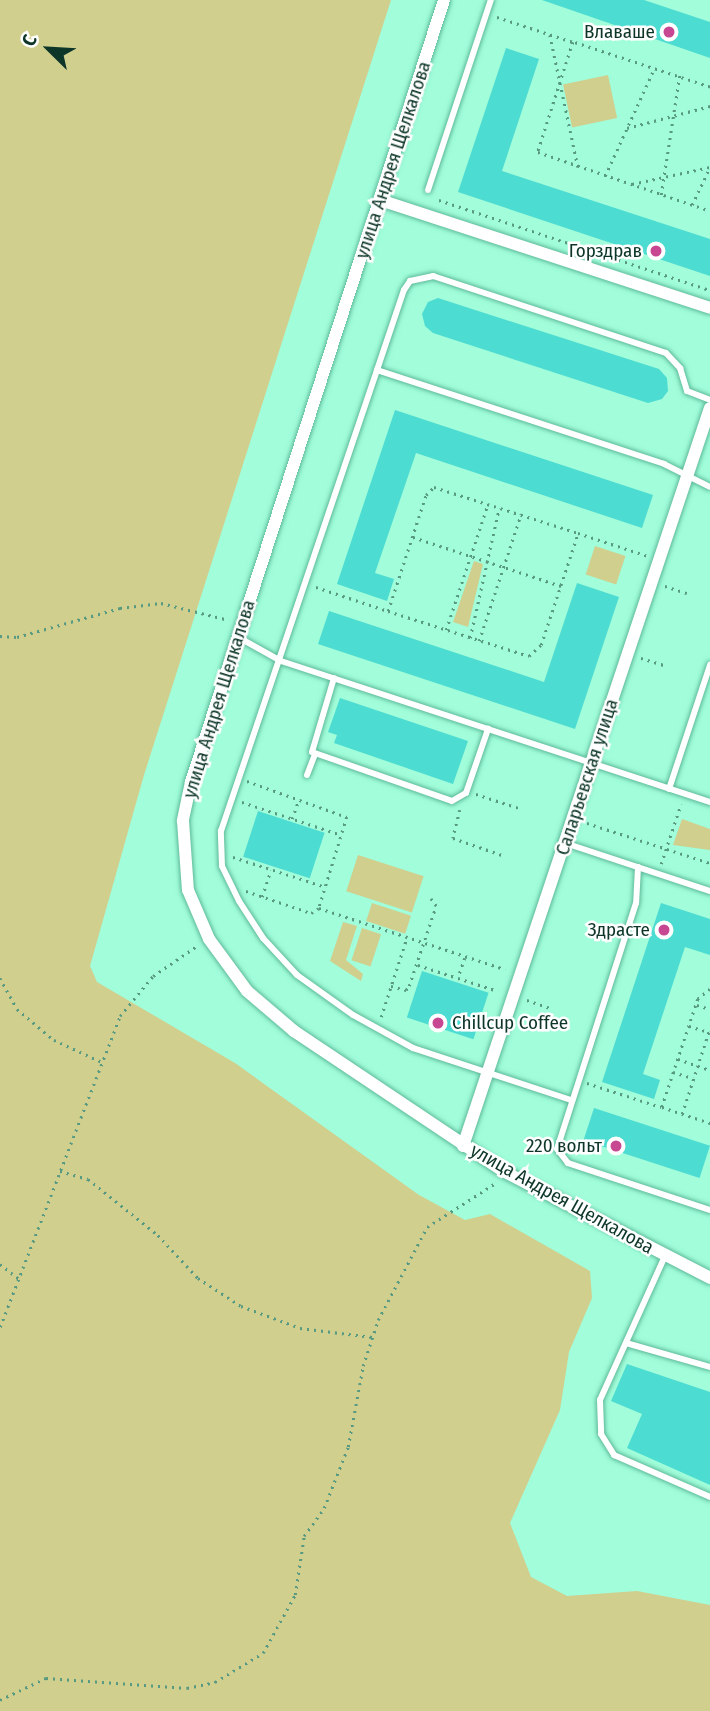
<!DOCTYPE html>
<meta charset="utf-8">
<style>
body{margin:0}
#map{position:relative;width:710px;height:1711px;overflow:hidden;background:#a1fdda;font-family:"Fira Sans Condensed",sans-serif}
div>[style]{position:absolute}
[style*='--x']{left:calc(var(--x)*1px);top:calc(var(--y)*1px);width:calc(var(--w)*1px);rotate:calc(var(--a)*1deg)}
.green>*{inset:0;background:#d0cf8e;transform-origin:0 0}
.building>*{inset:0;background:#4ddcd1;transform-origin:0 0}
.path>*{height:2.5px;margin-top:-1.25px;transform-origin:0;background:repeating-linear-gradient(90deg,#579981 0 2px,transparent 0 7px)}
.roads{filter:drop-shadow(0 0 2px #5eba99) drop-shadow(0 0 2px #5eba99)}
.lane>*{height:6px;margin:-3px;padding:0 3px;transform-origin:3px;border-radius:3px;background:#fff}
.street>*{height:12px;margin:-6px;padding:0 6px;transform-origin:6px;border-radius:6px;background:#fff}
.dots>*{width:19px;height:19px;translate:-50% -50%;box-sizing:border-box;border:4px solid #fff;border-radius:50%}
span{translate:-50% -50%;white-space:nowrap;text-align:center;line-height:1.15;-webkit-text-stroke:5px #fff;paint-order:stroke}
.poi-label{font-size:19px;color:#0d3629}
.right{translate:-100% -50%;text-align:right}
.left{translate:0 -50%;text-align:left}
.street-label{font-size:19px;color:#0d3629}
.north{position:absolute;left:14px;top:14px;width:70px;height:70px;-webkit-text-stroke:5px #fff;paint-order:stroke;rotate:294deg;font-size:19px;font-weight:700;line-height:28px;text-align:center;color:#0d3629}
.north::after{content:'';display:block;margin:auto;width:24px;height:32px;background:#0d3629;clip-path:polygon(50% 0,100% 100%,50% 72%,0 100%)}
</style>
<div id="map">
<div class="green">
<div style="clip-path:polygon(0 0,391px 0,144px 775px,90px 966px,97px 982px,235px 1063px,419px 1195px,465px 1220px,490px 1214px,590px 1271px,592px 1298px,569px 1352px,560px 1410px,510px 1523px,531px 1577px,567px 1596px,637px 1591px,710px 1605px,710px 1711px,0 1711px)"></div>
<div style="left:608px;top:75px;width:44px;height:46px;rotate:78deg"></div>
<div style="left:595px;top:546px;width:32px;height:30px;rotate:18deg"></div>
<div style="clip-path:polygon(474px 561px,483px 564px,468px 627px,453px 622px)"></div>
<div style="clip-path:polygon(682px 819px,710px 829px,710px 850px,673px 845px)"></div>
<div style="left:358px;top:855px;width:69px;height:38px;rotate:18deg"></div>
<div style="left:372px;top:903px;width:41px;height:19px;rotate:18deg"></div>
<div style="clip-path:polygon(343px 922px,357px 926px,346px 960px,363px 974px,361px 981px,330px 961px)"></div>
<div style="left:362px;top:928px;width:20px;height:34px;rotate:18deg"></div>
</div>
<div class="building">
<div style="clip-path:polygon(542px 0,644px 0,710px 22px,710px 58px)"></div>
<div style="clip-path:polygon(506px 48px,539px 59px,502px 171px,710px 239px,710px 276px,458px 192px)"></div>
<div style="clip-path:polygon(438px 298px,659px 369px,667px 378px,668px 391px,662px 399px,648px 403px,433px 333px,425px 326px,422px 314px,428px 302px)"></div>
<div style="clip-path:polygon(395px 410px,653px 495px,642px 528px,416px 453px,375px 573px,394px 579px,387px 601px,337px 584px)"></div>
<div style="clip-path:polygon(577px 583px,619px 597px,575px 729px,318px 644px,329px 611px,544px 682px)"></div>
<div style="clip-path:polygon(340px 698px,468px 741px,453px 784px,334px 743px,337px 735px,328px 732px)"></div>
<div style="left:258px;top:811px;width:70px;height:48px;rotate:18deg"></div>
<div style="clip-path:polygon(661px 903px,710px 919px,710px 955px,685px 947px,643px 1074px,660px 1080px,654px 1099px,602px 1082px)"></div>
<div style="left:422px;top:971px;width:70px;height:49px;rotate:18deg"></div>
<div style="left:594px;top:1108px;width:122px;height:34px;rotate:18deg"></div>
<div style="clip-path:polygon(627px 1364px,710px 1392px,710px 1485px,627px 1448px,642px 1414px,611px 1401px)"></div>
</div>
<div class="path">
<div style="--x:497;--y:17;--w:80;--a:18.2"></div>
<div style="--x:550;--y:35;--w:135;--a:78"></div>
<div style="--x:710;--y:87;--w:144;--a:-161.8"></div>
<div style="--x:573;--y:42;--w:115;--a:107.7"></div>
<div style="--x:538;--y:152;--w:182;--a:18.9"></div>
<div style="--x:627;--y:128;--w:86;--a:-14.8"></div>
<div style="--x:605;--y:176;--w:118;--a:-65.4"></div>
<div style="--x:632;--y:184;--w:80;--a:-12.3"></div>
<div style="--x:661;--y:195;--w:124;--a:-81.2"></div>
<div style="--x:439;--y:200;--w:286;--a:18.4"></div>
<div style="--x:692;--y:205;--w:42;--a:-64.7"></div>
<div style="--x:413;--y:537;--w:156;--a:18.3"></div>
<div style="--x:665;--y:586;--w:23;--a:18"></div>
<div style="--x:316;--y:587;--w:76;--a:18.4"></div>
<div style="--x:388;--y:611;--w:122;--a:-71.9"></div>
<div style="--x:426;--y:495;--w:11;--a:-45"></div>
<div style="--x:434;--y:487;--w:151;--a:17.7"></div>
<div style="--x:388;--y:611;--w:148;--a:17.7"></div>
<div style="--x:529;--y:656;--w:16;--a:-43"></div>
<div style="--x:541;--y:645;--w:118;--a:-71.7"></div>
<div style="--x:578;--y:533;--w:74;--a:18.2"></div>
<div style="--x:446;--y:630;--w:133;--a:-71.6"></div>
<div style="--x:0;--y:636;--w:17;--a:3"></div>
<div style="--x:17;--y:637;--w:107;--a:-15.7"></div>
<div style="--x:120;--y:608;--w:41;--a:-7"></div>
<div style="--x:161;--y:603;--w:70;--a:14"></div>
<div style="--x:470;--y:638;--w:133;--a:-77.4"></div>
<div style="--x:479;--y:641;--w:134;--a:-71.7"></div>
<div style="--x:641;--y:658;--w:24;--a:17"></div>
<div style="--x:247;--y:781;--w:106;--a:19.8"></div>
<div style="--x:347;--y:817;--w:95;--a:107.1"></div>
<div style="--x:476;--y:794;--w:48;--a:18.1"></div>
<div style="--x:242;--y:802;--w:105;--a:18.3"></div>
<div style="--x:460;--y:810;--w:29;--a:104"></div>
<div style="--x:453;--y:838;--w:52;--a:19.1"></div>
<div style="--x:292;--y:819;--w:21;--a:-71"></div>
<div style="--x:587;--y:823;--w:129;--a:18"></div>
<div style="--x:233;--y:857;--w:98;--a:17.9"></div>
<div style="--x:661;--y:864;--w:63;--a:-71.6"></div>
<div style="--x:246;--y:891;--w:69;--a:18.7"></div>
<div style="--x:311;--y:913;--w:9;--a:-32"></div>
<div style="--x:319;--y:908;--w:196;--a:18.2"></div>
<div style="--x:262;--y:897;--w:28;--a:-72"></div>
<div style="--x:465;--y:958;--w:21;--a:109"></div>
<div style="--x:458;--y:978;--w:42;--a:18"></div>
<div style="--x:418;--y:965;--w:42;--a:18"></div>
<div style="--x:0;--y:978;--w:35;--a:61"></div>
<div style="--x:17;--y:1009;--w:48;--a:40"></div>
<div style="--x:54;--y:1040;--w:53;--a:24.6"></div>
<div style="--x:391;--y:986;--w:16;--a:15"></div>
<div style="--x:406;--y:990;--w:5;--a:-53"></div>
<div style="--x:409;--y:986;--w:84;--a:-71.4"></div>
<div style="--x:436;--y:906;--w:9;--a:-126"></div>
<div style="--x:710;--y:989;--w:16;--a:140"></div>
<div style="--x:698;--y:999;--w:114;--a:108.4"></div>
<div style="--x:662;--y:1107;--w:51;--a:18.4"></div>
<div style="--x:527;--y:1000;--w:24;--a:19"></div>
<div style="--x:697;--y:1005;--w:14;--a:17"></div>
<div style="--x:381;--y:1017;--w:84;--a:-72"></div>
<div style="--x:689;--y:1026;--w:21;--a:17"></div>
<div style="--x:678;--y:1059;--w:34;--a:19"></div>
<div style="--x:673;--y:1072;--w:21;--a:17"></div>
<div style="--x:587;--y:1083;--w:78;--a:18"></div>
<div style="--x:682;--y:1114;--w:90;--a:-72"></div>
<div style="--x:60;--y:1171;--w:29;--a:16"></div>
<div style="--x:88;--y:1179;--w:90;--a:38.7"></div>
<div style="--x:158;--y:1235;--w:59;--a:47.1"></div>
<div style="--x:198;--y:1278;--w:51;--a:33.1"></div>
<div style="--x:241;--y:1306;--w:63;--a:20.4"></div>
<div style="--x:300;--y:1328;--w:73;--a:7.1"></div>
<div style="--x:0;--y:1264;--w:24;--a:38"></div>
<div style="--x:0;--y:1327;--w:333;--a:-68.9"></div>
<div style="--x:120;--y:1016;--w:52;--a:-50.5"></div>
<div style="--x:153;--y:976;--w:53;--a:-34.3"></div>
<div style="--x:0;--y:1700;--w:51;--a:-25.6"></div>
<div style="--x:46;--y:1678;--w:141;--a:4.1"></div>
<div style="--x:187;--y:1688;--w:29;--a:-12"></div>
<div style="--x:215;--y:1682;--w:56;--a:-31.1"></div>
<div style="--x:263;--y:1653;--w:66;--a:-61.1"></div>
<div style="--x:295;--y:1595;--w:60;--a:-81.3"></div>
<div style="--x:304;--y:1536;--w:34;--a:-54"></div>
<div style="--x:324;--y:1508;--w:66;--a:-68.5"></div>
<div style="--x:348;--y:1447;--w:82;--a:-79.5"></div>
<div style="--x:363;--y:1366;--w:48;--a:-71.9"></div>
<div style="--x:378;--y:1320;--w:105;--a:-62.2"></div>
<div style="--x:427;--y:1227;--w:83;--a:-32.7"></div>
</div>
<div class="roads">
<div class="lane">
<div style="--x:428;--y:190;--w:200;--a:-71.7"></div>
<div style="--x:377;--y:370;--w:84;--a:-71.4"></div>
<div style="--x:404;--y:290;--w:11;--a:-56"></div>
<div style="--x:410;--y:281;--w:24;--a:-12"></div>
<div style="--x:433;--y:276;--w:245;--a:18.3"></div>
<div style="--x:666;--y:353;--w:21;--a:47"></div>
<div style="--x:680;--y:368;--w:24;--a:73"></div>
<div style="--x:687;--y:391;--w:25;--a:21"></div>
<div style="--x:238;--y:637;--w:49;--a:29.2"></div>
<div style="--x:281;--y:661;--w:452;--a:18.2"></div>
<div style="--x:334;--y:678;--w:77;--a:106.6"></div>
<div style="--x:312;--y:752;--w:148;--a:19.3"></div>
<div style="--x:452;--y:801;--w:16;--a:-30"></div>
<div style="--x:466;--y:793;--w:68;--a:-71"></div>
<div style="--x:307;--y:775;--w:22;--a:-69"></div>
<div style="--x:669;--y:789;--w:131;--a:-71.7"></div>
<div style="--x:565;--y:843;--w:153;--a:18.3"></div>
<div style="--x:638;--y:867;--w:36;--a:93"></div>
<div style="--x:636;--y:903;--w:258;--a:107.8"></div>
<div style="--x:557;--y:1149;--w:18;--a:52"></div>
<div style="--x:568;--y:1163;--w:150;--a:18.3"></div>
<div style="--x:571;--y:1100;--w:166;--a:-161.8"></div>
<div style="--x:413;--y:1048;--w:68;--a:-151.2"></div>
<div style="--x:353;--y:1015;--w:69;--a:-144.5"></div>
<div style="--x:297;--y:975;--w:50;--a:-132.6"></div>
<div style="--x:263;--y:938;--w:44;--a:-123"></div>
<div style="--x:239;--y:901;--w:39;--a:-116"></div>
<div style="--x:222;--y:866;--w:35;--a:-92"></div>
<div style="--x:221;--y:831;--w:487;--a:-71.3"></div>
<div style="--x:377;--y:370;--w:302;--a:18.1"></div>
<div style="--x:664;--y:464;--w:51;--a:26.6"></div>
<div style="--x:665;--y:1256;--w:158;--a:114.3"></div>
<div style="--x:600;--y:1400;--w:34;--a:88"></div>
<div style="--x:601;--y:1434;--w:25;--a:58"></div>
<div style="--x:614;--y:1455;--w:105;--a:23.6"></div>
<div style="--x:626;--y:1343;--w:87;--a:15.9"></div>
</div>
<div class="street">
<div style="--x:444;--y:0;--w:822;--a:107.93"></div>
<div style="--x:191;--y:782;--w:40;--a:102"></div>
<div style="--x:183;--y:821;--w:69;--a:85.9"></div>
<div style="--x:188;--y:890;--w:53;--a:66.8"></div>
<div style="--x:209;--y:939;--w:64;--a:53.8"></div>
<div style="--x:247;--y:991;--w:62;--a:40.4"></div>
<div style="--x:294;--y:1031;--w:252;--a:33.8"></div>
<div style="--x:503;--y:1171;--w:233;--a:27.3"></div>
<div style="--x:380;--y:200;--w:347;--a:18.1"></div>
<div style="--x:463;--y:1146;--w:778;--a:-71.5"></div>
</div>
</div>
<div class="dots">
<div style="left:669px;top:32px;background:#c74792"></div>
<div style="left:656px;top:251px;background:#c74792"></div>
<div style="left:664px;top:930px;background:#c74792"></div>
<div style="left:438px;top:1023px;background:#c74792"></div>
<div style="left:616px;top:1146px;background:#c74792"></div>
</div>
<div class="poi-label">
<span class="right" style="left:655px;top:32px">Влаваше</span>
<span class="right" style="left:642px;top:251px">Горздрав</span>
<span class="right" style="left:650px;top:930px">Здрасте</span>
<span class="left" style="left:452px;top:1023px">Chillcup Coffee</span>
<span class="right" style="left:602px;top:1146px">220 вольт</span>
</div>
<div class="street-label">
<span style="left:393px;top:160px;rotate:-72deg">улица Андрея Щелкалова</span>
<span style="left:219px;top:699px;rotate:-73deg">улица Андрея Щелкалова</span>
<span style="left:587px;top:777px;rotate:-72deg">Саларьевская улица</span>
<span style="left:562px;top:1199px;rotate:29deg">улица Андрея Щелкалова</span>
</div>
<div class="north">С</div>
</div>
